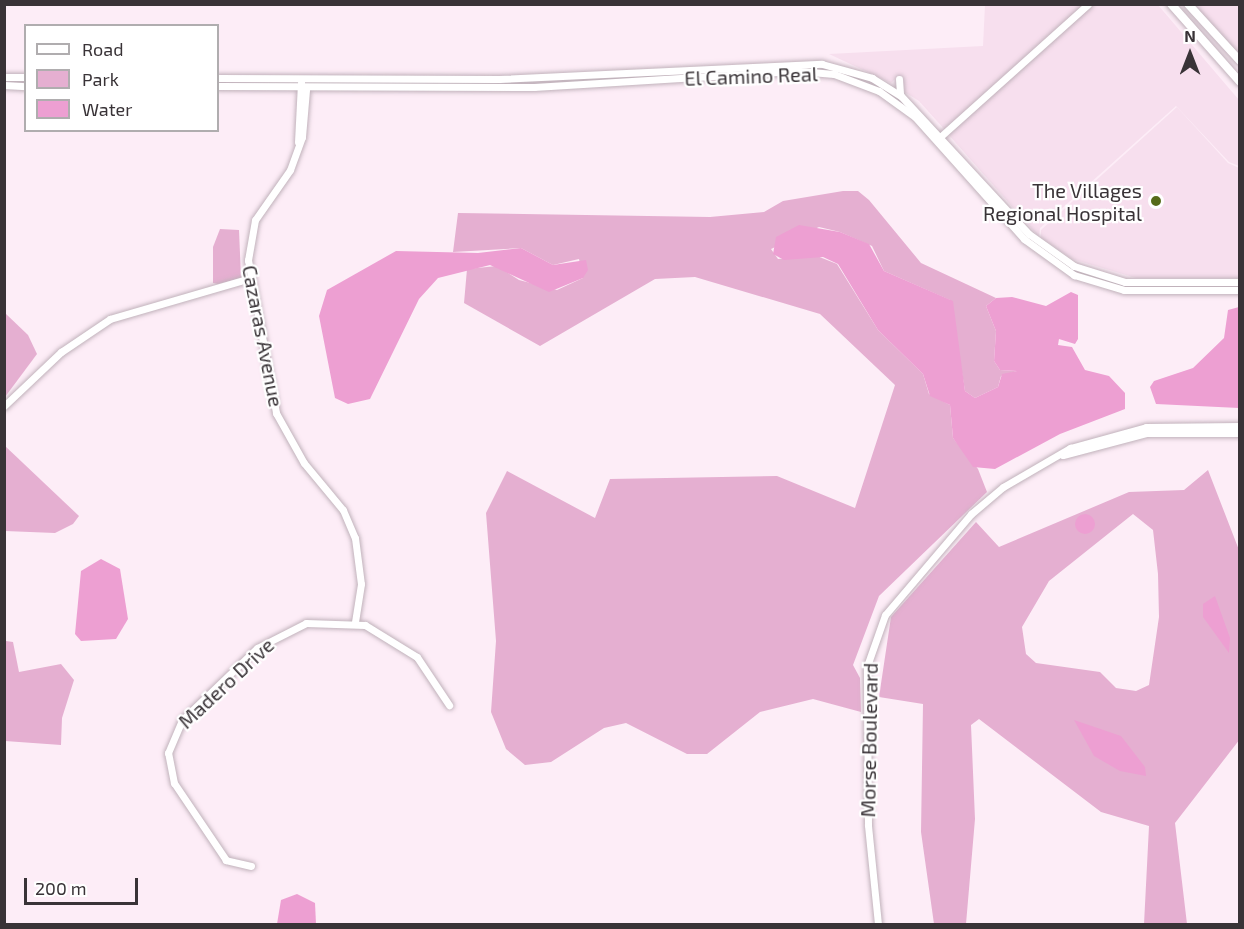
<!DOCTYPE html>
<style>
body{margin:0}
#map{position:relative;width:1244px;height:929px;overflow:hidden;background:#fdedf7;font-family:"Exo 2",sans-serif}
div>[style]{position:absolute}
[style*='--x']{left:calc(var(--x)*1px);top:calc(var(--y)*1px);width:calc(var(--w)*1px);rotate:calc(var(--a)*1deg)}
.built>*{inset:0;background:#f7dfee}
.green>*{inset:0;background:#e5afd1}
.water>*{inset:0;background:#ed9fd2}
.round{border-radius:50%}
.roads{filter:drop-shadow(0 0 2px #c1b2bb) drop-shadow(0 0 2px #c1b2bb)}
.secondary>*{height:7px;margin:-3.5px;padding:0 3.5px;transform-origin:3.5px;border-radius:3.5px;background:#fff}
.highway>*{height:8px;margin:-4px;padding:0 4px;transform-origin:4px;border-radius:4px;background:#fff}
.dots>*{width:16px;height:16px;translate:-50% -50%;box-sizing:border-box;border:3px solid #fff;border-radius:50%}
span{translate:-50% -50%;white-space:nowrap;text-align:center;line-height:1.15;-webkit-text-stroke:4.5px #fff;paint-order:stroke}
.street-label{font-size:20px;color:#393337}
.poi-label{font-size:20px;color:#393337}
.right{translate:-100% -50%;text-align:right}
.frame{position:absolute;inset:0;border:6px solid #393337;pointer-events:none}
.legend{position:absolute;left:24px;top:24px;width:195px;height:108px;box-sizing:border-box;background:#fff;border:2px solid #b0adaf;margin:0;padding:8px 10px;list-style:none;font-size:18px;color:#393337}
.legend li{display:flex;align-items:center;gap:12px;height:30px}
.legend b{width:30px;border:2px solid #b0adaf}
.north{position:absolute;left:1160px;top:24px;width:60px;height:60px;-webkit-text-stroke:4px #fff;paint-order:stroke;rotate:0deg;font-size:16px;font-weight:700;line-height:24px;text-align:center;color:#393337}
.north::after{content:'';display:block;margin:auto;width:21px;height:27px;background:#393337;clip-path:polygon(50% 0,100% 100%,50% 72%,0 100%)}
.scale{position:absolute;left:24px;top:878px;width:114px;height:27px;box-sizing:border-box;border:3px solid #393337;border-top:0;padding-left:8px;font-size:18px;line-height:21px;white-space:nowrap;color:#393337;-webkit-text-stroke:4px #fff;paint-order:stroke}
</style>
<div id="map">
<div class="built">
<div style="clip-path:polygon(985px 5px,1084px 5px,945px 130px,919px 101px,898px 88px,898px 76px,891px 83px,829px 54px,983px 46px)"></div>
<div style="clip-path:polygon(1091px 5px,1158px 5px,1239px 100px,1239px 166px,1229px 162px,1176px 106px,1040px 228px,1039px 237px,948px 134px)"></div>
<div style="clip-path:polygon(1194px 5px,1239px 5px,1239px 55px)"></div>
<div style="clip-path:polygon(1177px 107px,1228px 163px,1239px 168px,1239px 278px,1136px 278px,1072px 259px,1041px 238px,1041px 230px)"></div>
</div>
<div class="green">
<div style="clip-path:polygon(843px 191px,858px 191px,869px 200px,921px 263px,996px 298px,986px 306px,996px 331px,994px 361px,1000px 370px,1017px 371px,1001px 376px,998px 387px,975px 398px,965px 391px,950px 300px,884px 271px,872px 246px,840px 232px,819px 227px,771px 249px,778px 259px,817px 256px,837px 264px,878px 330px,923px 374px,929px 394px,950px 405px,953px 438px,978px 469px,987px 492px,879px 596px,853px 665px,860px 678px,861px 712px,813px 699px,760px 712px,707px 754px,687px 754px,626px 723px,604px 728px,551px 762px,525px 765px,506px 749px,491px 712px,496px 641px,486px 513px,507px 471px,595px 518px,610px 479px,777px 476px,855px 508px,895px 385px,820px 314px,695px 277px,655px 279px,540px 346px,464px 303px,467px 269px,497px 266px,519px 280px,557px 290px,583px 278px,579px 259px,553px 265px,521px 248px,453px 252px,458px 213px,710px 217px,764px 212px,783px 201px)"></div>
<div style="clip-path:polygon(220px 229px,239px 230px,241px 278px,218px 284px,213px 283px,213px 247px)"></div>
<div style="clip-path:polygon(5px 313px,28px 335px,37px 354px,5px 397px)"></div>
<div style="clip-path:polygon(4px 445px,79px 516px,73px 524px,55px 533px,5px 531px)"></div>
<div style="clip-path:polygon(evenodd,1208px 470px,1239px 550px,1240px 739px,1175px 823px,1187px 924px,1144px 924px,1149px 826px,1101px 812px,979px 719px,971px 725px,975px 819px,966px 924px,934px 924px,921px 832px,923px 704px,879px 697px,891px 617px,976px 522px,999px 547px,1129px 492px,1184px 490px,1208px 470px,1133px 514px,1153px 530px,1158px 574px,1159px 617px,1149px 685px,1136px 691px,1116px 688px,1100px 672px,1036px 663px,1026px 654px,1022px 627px,1049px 581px,1133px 514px)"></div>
<div style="clip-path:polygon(6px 641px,13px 642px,19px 672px,61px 664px,74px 680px,62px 718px,61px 745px,5px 741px)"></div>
</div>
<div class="water">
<div style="clip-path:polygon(799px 225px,840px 232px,869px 244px,884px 271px,953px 301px,965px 391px,975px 398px,998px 387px,1002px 374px,1017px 371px,1000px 370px,994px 361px,996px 331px,986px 306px,996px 298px,1012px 297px,1046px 306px,1071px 292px,1078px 295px,1078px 339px,1075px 344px,1059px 339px,1058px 345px,1072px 347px,1085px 370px,1109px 376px,1125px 393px,1125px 409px,1060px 434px,995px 469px,973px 467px,953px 438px,950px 405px,930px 396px,923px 374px,878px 330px,838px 264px,823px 257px,784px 260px,773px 254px,776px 237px)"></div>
<div style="clip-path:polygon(521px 248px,553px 265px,586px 260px,588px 270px,583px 278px,549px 292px,490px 265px,438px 278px,419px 299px,370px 399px,348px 404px,335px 398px,319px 316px,327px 290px,396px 251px,478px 253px)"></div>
<div style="clip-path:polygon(1239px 307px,1239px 408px,1156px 404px,1150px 387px,1154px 381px,1193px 368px,1224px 338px,1228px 310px)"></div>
<div class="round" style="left:1075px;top:514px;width:20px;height:20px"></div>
<div style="clip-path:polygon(101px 559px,120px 569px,128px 619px,116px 639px,81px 641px,75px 634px,81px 571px)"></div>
<div style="clip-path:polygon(1215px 596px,1230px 638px,1229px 653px,1203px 617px,1203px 604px)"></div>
<div style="clip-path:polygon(1074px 720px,1121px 736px,1145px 767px,1146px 776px,1120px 771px,1094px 756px)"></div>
<div style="clip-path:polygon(297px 894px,315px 903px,316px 924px,277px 924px,281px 900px)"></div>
</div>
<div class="roads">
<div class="secondary">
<div style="--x:4;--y:77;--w:22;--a:0"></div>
<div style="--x:218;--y:78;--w:281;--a:0.2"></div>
<div style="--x:499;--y:79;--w:323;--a:-2.7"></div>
<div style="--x:822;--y:64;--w:52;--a:15.6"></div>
<div style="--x:872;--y:78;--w:34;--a:32"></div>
<div style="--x:901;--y:96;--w:188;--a:47.2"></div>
<div style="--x:1029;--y:234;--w:55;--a:35.4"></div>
<div style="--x:1074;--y:266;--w:53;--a:17.4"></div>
<div style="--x:1125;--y:282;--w:115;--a:0"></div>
<div style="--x:899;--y:79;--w:15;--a:86"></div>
<div style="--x:4;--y:85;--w:22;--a:3"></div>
<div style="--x:218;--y:86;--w:316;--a:0.2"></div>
<div style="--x:534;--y:87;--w:265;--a:-3.5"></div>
<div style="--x:799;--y:71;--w:35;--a:5"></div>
<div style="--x:834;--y:74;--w:48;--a:20.7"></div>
<div style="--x:879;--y:91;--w:44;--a:35.8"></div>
<div style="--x:915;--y:117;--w:164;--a:48.2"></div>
<div style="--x:1024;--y:239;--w:62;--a:35.8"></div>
<div style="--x:1074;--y:275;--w:52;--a:16.7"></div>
<div style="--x:1124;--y:290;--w:116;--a:0"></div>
<div style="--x:301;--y:86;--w:6;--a:39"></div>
<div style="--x:306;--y:90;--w:47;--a:94.9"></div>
<div style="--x:302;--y:137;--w:35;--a:110"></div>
<div style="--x:290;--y:170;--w:61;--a:125"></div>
<div style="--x:255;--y:220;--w:41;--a:99.9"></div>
<div style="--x:248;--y:260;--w:156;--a:79.6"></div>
<div style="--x:276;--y:413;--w:57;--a:60.8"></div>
<div style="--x:304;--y:463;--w:61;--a:50.3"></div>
<div style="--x:343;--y:510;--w:30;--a:67"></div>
<div style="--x:355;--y:538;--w:46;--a:82.6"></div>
<div style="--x:361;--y:584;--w:39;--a:99"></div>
<div style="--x:940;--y:137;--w:199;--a:-41.9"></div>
<div style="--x:298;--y:142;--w:60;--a:-87.1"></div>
<div style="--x:4;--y:406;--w:79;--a:-43.5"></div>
<div style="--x:61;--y:352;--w:59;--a:-34"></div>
<div style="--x:110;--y:319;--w:146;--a:-16.3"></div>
<div style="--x:1063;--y:455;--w:86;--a:-14.8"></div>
<div style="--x:1146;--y:433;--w:94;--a:0"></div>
<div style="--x:251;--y:866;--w:26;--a:-167"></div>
<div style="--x:226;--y:860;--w:93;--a:-124"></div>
<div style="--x:174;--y:783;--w:31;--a:-101"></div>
<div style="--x:168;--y:753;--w:36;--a:-67"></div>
<div style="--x:182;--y:720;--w:104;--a:-43.8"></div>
<div style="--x:257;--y:648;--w:55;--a:-27"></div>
<div style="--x:306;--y:623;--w:59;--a:1.9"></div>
<div style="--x:365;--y:625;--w:61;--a:31.6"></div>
<div style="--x:417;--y:657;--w:58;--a:56.3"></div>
<div style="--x:878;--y:924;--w:100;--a:-95.8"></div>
<div style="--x:868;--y:825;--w:159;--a:-90.4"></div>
<div style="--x:867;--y:666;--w:54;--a:-70.6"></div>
<div style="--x:885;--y:615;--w:133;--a:-49.6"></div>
<div style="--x:971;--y:514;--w:42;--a:-40.2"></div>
<div style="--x:1003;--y:487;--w:78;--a:-30.2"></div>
<div style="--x:1070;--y:448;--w:79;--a:-15.4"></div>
<div style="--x:1146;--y:427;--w:94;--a:-0.6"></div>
</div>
<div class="highway">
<div style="--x:1171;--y:4;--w:104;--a:48.5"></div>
<div style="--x:1188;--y:4;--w:77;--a:47.6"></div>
</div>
</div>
<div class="dots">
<div style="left:1156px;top:201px;background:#566b1a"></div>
</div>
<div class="street-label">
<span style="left:751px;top:76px;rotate:-2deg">El Camino Real</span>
<span style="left:263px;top:336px;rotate:79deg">Cazaras Avenue</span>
<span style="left:226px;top:683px;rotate:-43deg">Madero Drive</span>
<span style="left:869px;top:740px;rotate:-89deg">Morse Boulevard</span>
</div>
<div class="poi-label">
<span class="right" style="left:1142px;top:202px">The Villages<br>Regional Hospital</span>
</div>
<div class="frame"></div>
<ul class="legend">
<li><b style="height:8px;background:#fff"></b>Road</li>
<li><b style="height:16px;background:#e5afd1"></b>Park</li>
<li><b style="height:16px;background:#ed9fd2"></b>Water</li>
</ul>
<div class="north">N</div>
<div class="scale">200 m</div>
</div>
